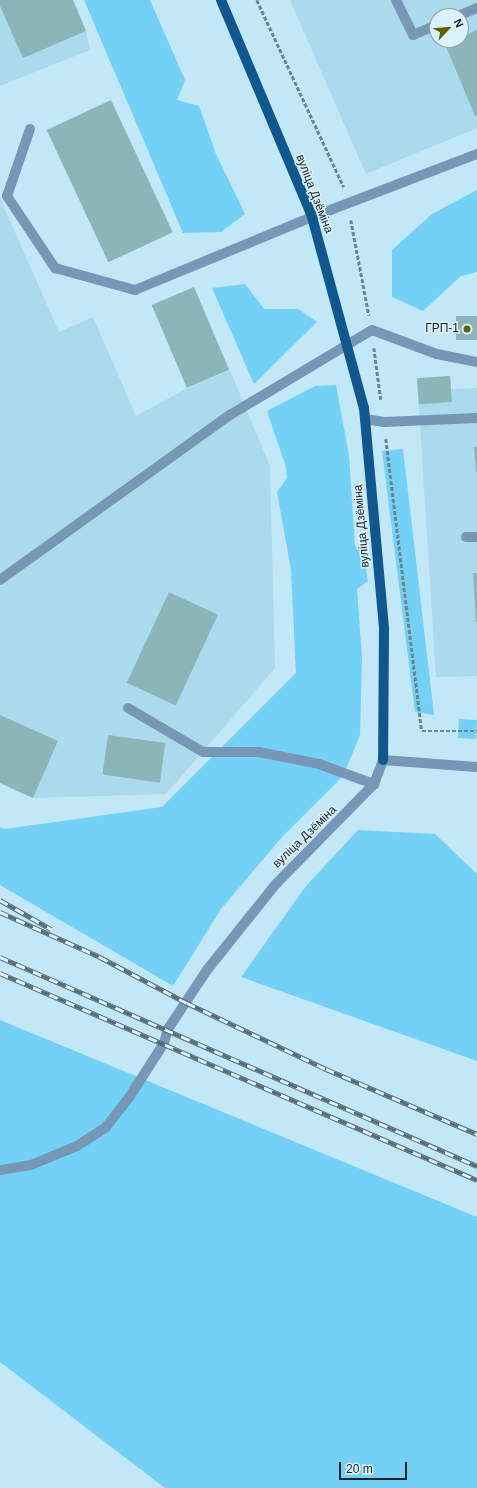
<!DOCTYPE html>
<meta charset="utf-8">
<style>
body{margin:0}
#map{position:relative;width:477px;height:1488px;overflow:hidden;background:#c2e7f7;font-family:Helvetica,sans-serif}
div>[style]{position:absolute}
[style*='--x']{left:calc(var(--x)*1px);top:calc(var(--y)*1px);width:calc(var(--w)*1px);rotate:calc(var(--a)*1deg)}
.built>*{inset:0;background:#add9ec}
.green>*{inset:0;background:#73d1f5;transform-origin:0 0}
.building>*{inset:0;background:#8cb5b9;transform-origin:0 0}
.path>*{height:2.5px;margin-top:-1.25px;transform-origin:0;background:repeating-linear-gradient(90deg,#6b858f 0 4px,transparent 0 6px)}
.minor>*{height:10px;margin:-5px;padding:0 5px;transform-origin:5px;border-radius:5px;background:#7697b5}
.major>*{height:10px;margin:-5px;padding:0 5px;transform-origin:5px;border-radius:5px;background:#0f578c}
.rail>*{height:4.5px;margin-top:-2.25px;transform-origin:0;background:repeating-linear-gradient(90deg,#dcf2fb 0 9px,#566d76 0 18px);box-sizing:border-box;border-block:1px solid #566d76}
.dots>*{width:11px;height:11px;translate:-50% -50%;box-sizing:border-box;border:2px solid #dcf2fb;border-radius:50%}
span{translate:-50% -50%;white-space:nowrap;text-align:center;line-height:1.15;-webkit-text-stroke:3px #dcf2fb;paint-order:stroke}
.street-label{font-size:12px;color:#142227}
.poi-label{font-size:12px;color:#142227}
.right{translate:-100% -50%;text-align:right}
.north{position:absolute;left:429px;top:8px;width:40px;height:40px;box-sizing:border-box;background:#dcf2fb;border:1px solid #8c9fa6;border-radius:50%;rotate:64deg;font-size:11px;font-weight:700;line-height:16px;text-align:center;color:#142227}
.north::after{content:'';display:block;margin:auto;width:14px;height:18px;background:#5b6404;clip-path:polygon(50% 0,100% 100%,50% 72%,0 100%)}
.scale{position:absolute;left:339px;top:1462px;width:68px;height:18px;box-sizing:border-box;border:2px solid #142227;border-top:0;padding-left:5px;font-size:12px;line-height:14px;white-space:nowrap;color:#142227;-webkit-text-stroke:3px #dcf2fb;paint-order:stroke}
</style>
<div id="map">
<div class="built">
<div style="clip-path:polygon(0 0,73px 0,86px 31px,90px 50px,0 86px)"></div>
<div style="clip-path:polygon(evenodd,290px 0,477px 0,477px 128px,366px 174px,290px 0,437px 16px,461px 16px,461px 40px,437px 40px,437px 16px)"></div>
<div style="clip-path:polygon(0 198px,59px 332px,93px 317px,136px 416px,188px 388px,230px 370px,270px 466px,275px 668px,166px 794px,33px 798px,0 783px)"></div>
<div style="clip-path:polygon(450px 376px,451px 389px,477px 388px,477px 676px,436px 677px,417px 378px)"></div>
</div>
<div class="green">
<div style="clip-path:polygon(84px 0,150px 0,185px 80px,177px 100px,199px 106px,216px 154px,245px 214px,221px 232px,183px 233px)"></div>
<div style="clip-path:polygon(477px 190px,477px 272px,461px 276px,423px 311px,392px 297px,392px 250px,432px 214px)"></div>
<div style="clip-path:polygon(245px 284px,264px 309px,298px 309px,317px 322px,254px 384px,212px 288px)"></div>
<div style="clip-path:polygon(336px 385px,349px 456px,355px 546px,363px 551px,368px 581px,357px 589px,362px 657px,360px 735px,343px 776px,282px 837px,221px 909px,173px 986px,0 885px,0 827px,5px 829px,162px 807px,296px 673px,291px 570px,277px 492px,287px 478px,286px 467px,267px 411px,315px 386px)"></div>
<div style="clip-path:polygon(403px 449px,434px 715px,415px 712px,382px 451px)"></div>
<div style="left:459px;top:719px;width:18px;height:19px;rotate:3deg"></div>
<div style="clip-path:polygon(358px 830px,435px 834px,477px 874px,477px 1061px,241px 977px,306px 886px)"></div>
<div style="clip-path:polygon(0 1020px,477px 1217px,477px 1488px,165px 1488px,0 1362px)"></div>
</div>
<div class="building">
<div style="clip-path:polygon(0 0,73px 0,86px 31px,23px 58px,0 6px)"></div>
<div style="clip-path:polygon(477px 30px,477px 115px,475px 116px,445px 44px,461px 40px,461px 37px)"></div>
<div style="left:111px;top:100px;width:146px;height:71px;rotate:65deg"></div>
<div style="left:194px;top:287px;width:90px;height:46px;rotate:67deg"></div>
<div style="left:477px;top:316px;width:24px;height:21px;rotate:90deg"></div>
<div style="left:450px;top:376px;width:26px;height:33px;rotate:86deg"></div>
<div style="clip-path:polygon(474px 447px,477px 447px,477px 472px,476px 472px)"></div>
<div style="clip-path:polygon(473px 573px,477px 573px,477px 622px,476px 622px)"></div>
<div style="left:169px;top:592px;width:54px;height:100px;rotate:25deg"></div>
<div style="clip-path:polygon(0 715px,58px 741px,33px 798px,0 783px)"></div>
<div style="left:108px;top:735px;width:58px;height:40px;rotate:8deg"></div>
</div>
<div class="path">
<div style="--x:257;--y:0;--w:206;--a:65.1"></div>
<div style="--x:351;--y:220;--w:97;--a:79.3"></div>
<div style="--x:374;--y:348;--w:52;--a:82.3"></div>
<div style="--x:386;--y:439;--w:294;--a:83"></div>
<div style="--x:422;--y:731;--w:55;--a:0"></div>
</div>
<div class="minor">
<div style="--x:396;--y:0;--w:39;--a:64"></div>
<div style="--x:413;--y:35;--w:26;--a:-23"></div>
<div style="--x:458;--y:16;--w:21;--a:-23"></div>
<div style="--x:30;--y:129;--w:71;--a:108.9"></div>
<div style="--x:7;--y:196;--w:87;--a:56.3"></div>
<div style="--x:55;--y:268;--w:83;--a:15.4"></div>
<div style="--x:135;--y:290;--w:191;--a:-22.4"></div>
<div style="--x:312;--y:217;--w:177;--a:-20.9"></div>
<div style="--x:365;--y:419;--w:19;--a:9"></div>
<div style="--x:384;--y:422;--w:93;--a:-2.5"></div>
<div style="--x:466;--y:537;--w:11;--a:0"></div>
<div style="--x:0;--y:580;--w:283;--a:-35.7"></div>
<div style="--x:230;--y:415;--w:165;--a:-30.9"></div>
<div style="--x:372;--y:330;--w:69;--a:20.3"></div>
<div style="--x:437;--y:354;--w:41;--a:11.3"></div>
<div style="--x:128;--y:708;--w:87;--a:30.4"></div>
<div style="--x:203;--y:752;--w:56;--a:0"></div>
<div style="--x:259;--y:752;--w:61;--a:11.3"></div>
<div style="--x:319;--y:764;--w:59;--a:20"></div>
<div style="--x:0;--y:1170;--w:31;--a:-9"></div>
<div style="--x:31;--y:1165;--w:50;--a:-22.4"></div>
<div style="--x:77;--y:1146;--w:35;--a:-33"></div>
<div style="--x:106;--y:1127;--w:39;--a:-52"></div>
<div style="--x:130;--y:1096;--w:63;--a:-57.3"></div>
<div style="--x:164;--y:1043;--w:15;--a:-74"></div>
<div style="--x:168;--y:1029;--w:71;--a:-56.5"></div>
<div style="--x:207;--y:970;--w:110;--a:-51.3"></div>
<div style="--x:276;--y:884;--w:140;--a:-45.6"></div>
<div style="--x:374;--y:784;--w:26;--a:-69"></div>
<div style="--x:383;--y:760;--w:94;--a:4.3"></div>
</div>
<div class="major">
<div style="--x:221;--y:0;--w:235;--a:67.2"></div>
<div style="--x:312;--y:217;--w:198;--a:74.8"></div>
<div style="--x:364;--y:408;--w:222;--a:84.8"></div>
<div style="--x:384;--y:629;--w:131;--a:90.4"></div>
</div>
<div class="rail">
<div style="--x:0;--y:900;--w:59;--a:29.6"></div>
<div style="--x:0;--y:912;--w:110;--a:24.2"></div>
<div style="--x:100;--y:957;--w:98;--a:27.9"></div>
<div style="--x:187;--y:1003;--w:154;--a:25.4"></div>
<div style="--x:326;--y:1069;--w:164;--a:23.3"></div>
<div style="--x:0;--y:957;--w:521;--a:23.66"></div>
<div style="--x:0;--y:973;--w:520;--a:23.46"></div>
</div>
<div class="dots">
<div style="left:467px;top:329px;background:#5b6404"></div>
</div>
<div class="street-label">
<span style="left:314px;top:194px;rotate:69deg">вуліца Дзёміна</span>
<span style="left:362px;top:526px;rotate:-95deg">вуліца Дзёміна</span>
<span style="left:305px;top:837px;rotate:-44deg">вуліца Дзёміна</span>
</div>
<div class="poi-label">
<span class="right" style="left:459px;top:329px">ГРП-1</span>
</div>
<div class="north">N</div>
<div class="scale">20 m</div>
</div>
